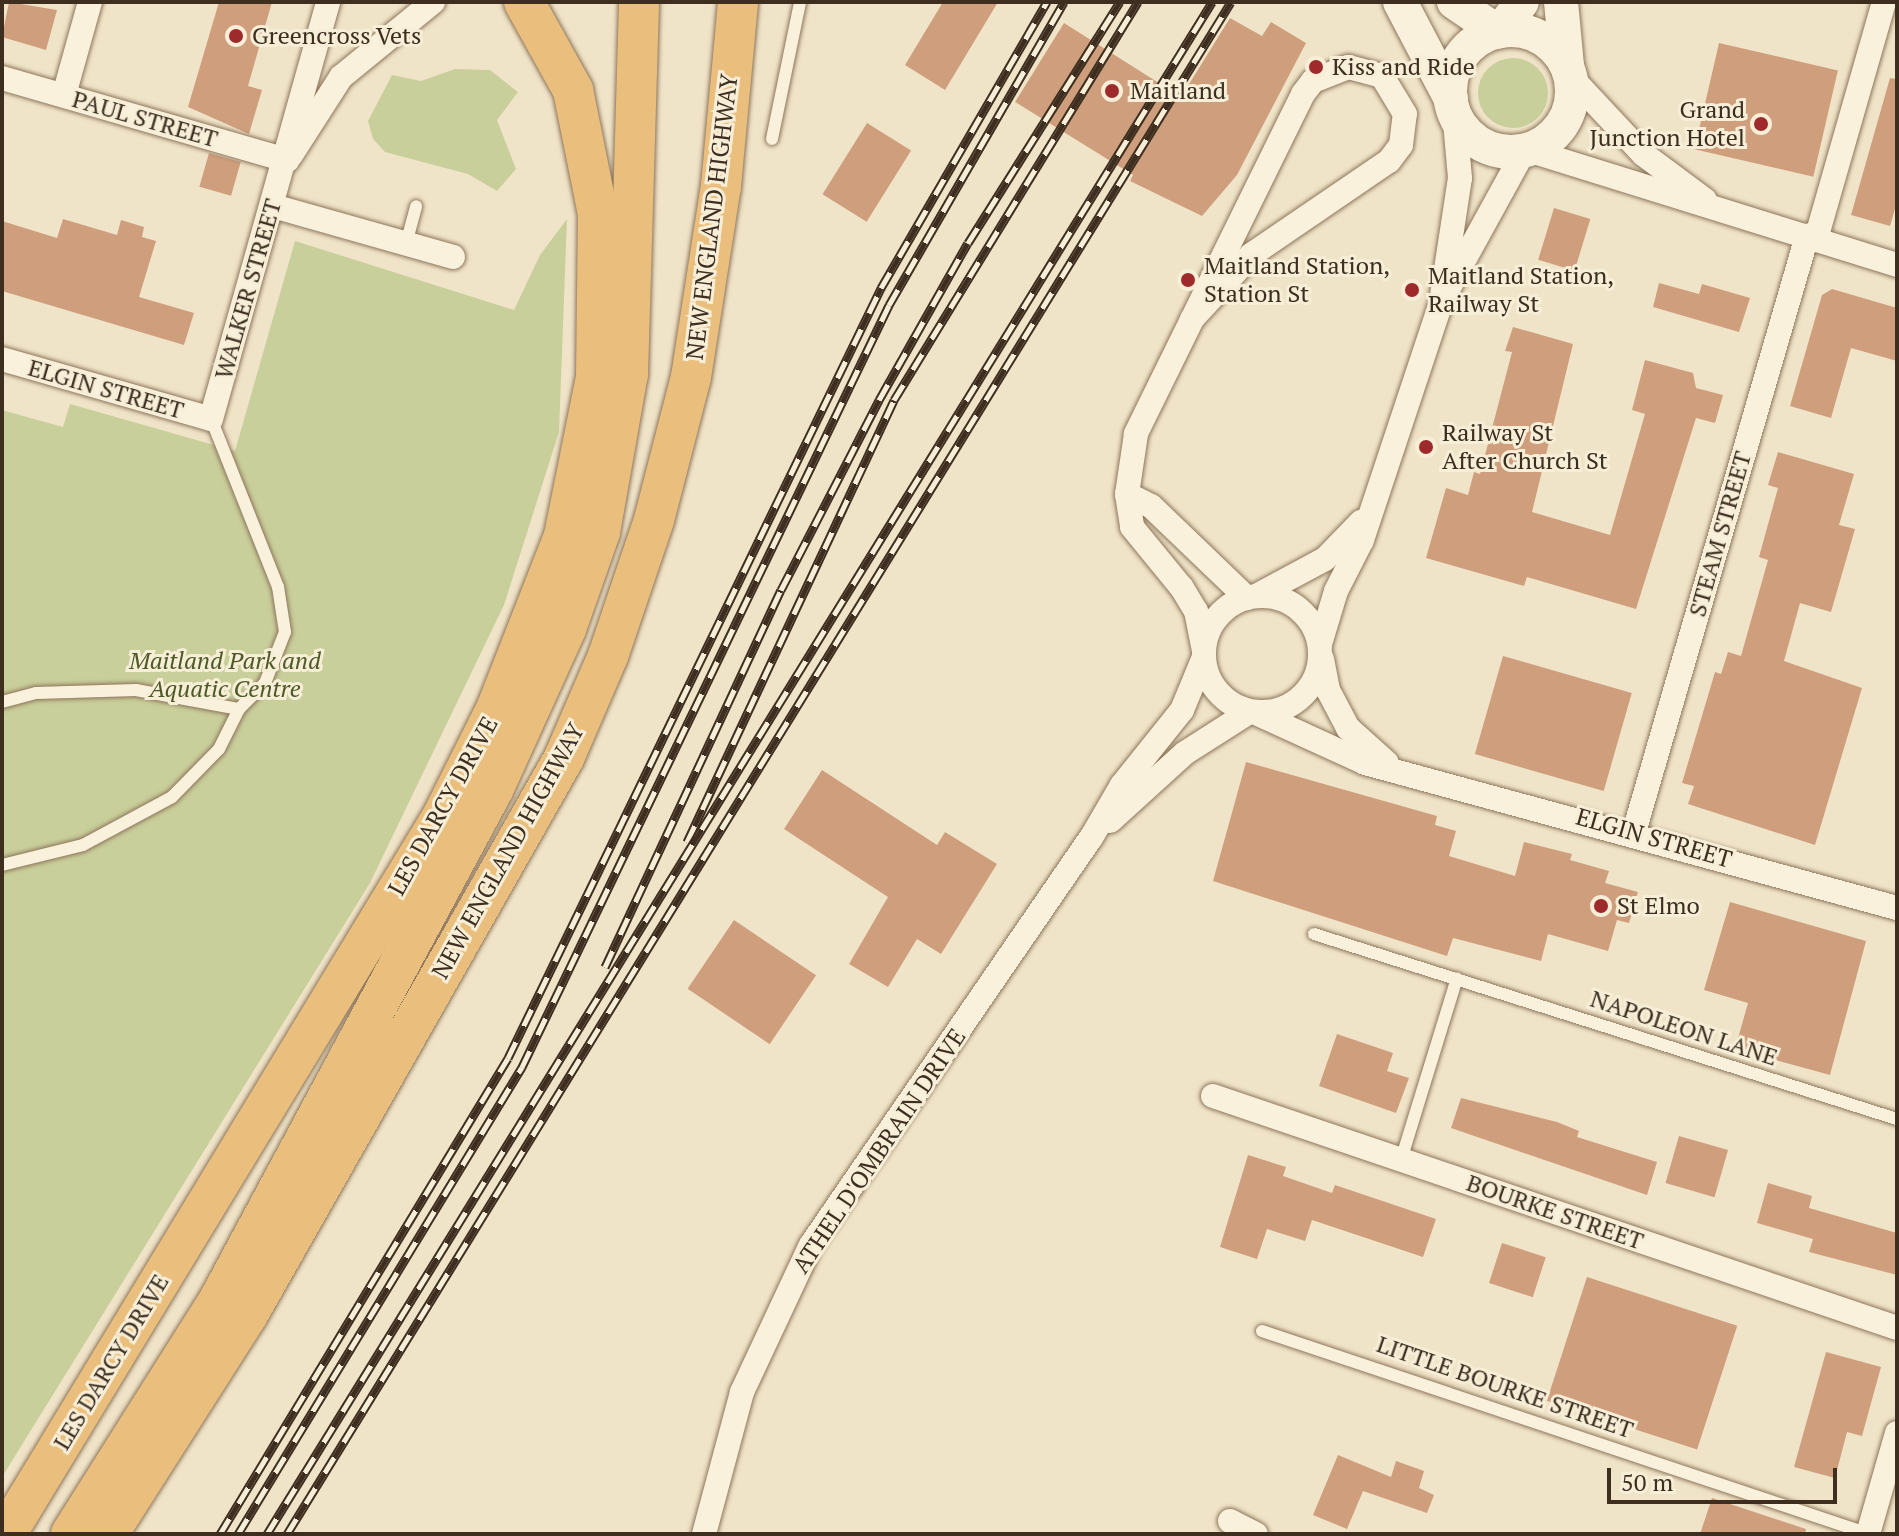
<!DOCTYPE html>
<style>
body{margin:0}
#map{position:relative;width:1899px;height:1536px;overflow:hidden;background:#f0e4c8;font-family:"PT Serif",serif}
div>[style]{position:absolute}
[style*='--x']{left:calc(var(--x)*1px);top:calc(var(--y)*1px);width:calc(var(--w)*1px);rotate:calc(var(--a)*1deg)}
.green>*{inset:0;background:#c9cf9b}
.round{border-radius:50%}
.building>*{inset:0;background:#cf9f7d;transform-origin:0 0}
.roads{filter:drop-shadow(0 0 2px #8d765c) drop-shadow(0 0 2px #8d765c)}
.service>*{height:12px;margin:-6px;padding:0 6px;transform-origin:6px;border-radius:6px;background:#faf1dc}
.minor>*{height:24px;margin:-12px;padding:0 12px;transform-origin:12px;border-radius:12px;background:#faf1dc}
.minor>.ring{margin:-12px;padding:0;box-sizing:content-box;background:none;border:24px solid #faf1dc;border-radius:50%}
.secondary>*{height:34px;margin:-17px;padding:0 17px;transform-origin:17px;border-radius:17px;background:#faf1dc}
.secondary>.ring{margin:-17px;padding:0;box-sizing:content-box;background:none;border:34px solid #faf1dc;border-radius:50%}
.trunk>*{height:40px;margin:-20px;padding:0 20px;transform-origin:20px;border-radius:20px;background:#eabe7c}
.rail>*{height:9px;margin-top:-4.5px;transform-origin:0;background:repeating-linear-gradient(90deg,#f7eed8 0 18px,#3d2e20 0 36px);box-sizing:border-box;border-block:2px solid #3d2e20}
.dots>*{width:22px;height:22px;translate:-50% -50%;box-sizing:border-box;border:4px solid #f7eed8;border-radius:50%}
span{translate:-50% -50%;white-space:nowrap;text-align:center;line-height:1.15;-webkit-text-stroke:6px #f7eed8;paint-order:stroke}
.poi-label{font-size:24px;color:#3d2e20}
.left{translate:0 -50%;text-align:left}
.right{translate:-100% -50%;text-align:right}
.street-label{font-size:24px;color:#3d2e20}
.park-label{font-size:24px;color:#4d5a26;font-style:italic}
.frame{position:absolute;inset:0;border:4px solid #3d2e20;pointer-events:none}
.scale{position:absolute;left:1607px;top:1468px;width:230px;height:36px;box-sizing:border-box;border:4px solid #3d2e20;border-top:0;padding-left:10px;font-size:24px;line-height:28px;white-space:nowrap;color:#3d2e20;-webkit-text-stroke:6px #f7eed8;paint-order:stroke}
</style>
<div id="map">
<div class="green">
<div class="round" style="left:1478px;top:58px;width:70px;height:70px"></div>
<div style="clip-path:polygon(455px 69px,490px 70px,518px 92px,497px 120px,516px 169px,497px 191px,468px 174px,385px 152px,373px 139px,368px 121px,392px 75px,421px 81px)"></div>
<div style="clip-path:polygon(567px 219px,559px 432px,504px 605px,370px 883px,2px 1477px,2px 410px,63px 427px,70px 404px,235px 451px,295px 241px,514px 310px,540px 255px)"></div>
</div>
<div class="building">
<div style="clip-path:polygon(9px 2px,57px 10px,46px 50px,2px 37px)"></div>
<div style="clip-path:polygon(219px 2px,272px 2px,248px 86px,262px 90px,249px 134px,188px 107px)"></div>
<div style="clip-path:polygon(943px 2px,998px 2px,945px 90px,905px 65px)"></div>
<div style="clip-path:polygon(1230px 18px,1262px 36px,1271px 22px,1306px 43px,1237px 175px,1202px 216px,1130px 181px,1133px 175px,1015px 102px,1064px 23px,1181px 97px)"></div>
<div style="left:1719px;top:43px;width:122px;height:109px;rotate:13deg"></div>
<div style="clip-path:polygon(1890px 78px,1897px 79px,1897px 202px,1890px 226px,1851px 215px)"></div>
<div style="left:867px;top:123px;width:52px;height:84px;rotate:32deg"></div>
<div style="left:209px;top:153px;width:33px;height:35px;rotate:16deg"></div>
<div style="left:1554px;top:208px;width:38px;height:54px;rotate:17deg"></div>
<div style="clip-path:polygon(63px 219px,117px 235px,121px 220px,144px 227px,142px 237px,156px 241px,139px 297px,194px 313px,184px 345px,2px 291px,2px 221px,57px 238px)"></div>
<div style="clip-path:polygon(1659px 283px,1699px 294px,1702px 284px,1750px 298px,1739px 332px,1653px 307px)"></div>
<div style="clip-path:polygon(1832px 289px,1897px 308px,1897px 361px,1851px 348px,1831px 418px,1790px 406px,1822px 295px)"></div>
<div style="clip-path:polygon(1513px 327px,1573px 344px,1532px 512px,1610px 535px,1645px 414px,1632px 410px,1645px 360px,1693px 373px,1696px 388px,1723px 395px,1715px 423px,1696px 418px,1636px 609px,1527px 577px,1524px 586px,1426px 558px,1446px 488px,1468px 495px,1474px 472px,1480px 474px,1512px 352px,1505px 351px)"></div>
<div style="clip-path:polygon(1778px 452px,1854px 474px,1839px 525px,1855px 529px,1831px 612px,1800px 603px,1784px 661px,1862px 688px,1815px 845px,1688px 804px,1694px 786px,1682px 783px,1715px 672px,1721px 674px,1728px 652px,1741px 656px,1768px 560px,1759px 557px,1778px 488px,1768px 485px)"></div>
<div style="left:1503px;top:656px;width:134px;height:102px;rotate:16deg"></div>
<div style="clip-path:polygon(1246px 762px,1437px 816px,1435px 825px,1456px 831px,1449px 856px,1515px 876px,1524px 842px,1572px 854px,1570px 860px,1609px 871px,1605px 883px,1638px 892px,1629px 923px,1617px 920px,1608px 951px,1548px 934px,1541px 961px,1453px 938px,1447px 956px,1213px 881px)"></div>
<div style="clip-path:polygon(822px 770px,937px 845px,945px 832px,997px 864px,941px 954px,917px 939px,888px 987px,849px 964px,888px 897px,784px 829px)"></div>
<div style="clip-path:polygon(1730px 902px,1866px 941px,1830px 1075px,1735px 1049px,1748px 1003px,1704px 990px)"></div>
<div style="left:734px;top:920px;width:99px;height:83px;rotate:34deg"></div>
<div style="clip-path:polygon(1337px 1034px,1393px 1053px,1387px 1071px,1409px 1078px,1396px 1113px,1319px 1086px)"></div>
<div style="clip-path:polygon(1461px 1098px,1557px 1122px,1579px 1131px,1577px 1137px,1657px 1162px,1647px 1195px,1451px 1128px)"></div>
<div style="left:1679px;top:1136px;width:51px;height:49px;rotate:16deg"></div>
<div style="clip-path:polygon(1248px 1155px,1286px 1167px,1283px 1176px,1332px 1193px,1335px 1185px,1436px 1219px,1423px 1257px,1312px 1220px,1305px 1241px,1267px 1229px,1257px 1259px,1220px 1247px)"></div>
<div style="clip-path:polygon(1768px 1183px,1812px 1196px,1809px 1208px,1897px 1233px,1897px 1275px,1809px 1252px,1813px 1239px,1757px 1223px)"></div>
<div style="left:1502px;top:1243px;width:46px;height:42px;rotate:18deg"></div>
<div style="left:1587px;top:1277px;width:158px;height:130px;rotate:18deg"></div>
<div style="clip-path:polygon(1826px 1352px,1881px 1367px,1862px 1436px,1847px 1432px,1835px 1478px,1794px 1467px)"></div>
<div style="clip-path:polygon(1338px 1455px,1391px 1477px,1396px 1461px,1424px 1471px,1419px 1488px,1434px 1495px,1427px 1513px,1363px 1491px,1347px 1529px,1313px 1515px)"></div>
<div style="clip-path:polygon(1712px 1498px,1806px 1529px,1805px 1534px,1700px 1534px)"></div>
</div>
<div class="roads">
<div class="service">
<div style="--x:772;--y:139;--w:140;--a:-78.4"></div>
<div style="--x:406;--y:244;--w:39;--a:-75"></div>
<div style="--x:2;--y:702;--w:35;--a:-15"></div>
<div style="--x:36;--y:693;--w:100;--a:-1.7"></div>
<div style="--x:136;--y:690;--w:105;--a:10.5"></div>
<div style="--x:2;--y:865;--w:83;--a:-13.9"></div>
<div style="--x:83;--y:845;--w:101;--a:-28.3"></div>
<div style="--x:172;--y:797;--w:67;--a:-45.6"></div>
<div style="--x:219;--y:749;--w:45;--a:-63.4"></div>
<div style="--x:239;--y:709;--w:37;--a:-45"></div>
<div style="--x:265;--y:683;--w:55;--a:-68.6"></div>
<div style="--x:285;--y:632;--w:46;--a:-98.8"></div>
<div style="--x:278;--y:587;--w:181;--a:-111.7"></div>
<div style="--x:1314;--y:934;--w:612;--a:17.61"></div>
<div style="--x:1401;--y:1160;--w:190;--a:-72.9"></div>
<div style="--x:1262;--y:1331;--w:640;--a:18.49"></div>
</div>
<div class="minor">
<div style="--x:1570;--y:76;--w:107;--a:46.9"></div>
<div style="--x:1643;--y:154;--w:77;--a:36.6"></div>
<div style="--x:2;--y:78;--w:297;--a:16.1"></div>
<div style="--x:64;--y:95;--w:97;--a:-74.4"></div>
<div style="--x:1528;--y:150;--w:387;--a:17.3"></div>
<div style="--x:291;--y:155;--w:93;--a:-57.3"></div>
<div style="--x:341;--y:77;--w:119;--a:-39.2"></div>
<div style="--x:273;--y:206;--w:187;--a:15.8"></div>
<div style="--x:1816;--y:239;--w:247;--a:-74"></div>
<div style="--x:1446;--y:293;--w:162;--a:-61.2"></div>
<div style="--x:1192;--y:319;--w:87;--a:-47.3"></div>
<div style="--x:1251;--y:255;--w:167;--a:-34.3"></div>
<div style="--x:1389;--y:161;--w:20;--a:-53"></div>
<div style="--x:1401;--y:145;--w:31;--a:-83"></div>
<div style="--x:1405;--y:114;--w:44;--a:-121.2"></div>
<div style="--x:1382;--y:76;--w:35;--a:-165"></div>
<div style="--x:1348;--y:67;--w:38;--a:158"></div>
<div style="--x:1313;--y:81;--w:16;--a:128"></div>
<div style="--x:1303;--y:94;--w:379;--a:116.2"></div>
<div style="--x:1136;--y:434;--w:61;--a:98.5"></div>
<div style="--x:1127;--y:494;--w:33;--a:81"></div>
<div style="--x:1132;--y:527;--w:79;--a:50.7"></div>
<div style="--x:1182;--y:588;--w:27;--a:59"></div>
<div style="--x:1196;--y:611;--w:41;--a:78.7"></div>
<div style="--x:2;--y:359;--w:217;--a:16"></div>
<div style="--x:211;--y:419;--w:433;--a:-74.3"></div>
<div style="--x:1127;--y:494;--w:27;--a:27"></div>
<div style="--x:1151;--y:506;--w:133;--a:43.8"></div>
<div class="ring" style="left:1204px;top:596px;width:92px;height:92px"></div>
<div style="--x:1256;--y:596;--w:78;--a:-28.2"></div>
<div style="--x:1325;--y:559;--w:52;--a:-45.8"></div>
<div style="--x:1320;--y:644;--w:55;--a:-73.2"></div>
<div style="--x:1336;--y:591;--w:57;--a:-63"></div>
<div style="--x:1362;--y:540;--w:251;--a:-71.6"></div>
<div style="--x:1441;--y:302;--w:125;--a:-81.3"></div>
<div style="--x:1460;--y:178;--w:67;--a:-95.1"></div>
<div style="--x:1322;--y:659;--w:32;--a:79"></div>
<div style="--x:1328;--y:690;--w:43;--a:62.2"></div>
<div style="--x:1348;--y:728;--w:52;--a:41.9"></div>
<div style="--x:1256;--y:713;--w:120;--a:24.6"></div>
<div style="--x:1365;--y:763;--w:551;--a:15.25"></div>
<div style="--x:1110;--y:821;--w:101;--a:-42.2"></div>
<div style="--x:1185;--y:753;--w:76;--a:-32.6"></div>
<div style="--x:1634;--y:832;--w:621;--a:-73.81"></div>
<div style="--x:1213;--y:1096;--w:722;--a:18.74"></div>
<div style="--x:1230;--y:1521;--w:29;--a:27"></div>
<div style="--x:704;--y:1534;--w:147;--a:-75"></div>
<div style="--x:742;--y:1392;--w:162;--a:-64.9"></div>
<div style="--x:811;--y:1245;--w:494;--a:-55.5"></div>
<div style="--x:1091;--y:838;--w:61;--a:-59.7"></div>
<div style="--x:1122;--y:785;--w:96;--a:-51.3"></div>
<div style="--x:1182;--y:710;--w:57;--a:-67.5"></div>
<div style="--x:1868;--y:1534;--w:105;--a:-74"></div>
</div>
<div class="secondary">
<div style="--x:1400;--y:2;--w:110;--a:62.3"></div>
<div style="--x:1454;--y:2;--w:53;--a:34.3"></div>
<div style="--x:1561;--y:2;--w:64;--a:84.6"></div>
<div class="ring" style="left:1450px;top:30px;width:88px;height:88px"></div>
<div style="--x:1500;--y:31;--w:36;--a:-53"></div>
</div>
<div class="trunk">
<div style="--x:6;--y:1534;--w:839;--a:-58.7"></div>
<div style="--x:442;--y:817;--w:123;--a:-63.4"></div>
<div style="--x:497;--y:707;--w:184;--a:-68.6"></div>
<div style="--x:564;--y:536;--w:162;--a:-78.6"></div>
<div style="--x:596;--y:377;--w:163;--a:-89.3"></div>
<div style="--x:598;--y:214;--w:126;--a:-101.4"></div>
<div style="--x:573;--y:90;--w:101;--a:-119.1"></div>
<div style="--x:71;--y:1534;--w:279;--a:-57.7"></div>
<div style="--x:220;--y:1298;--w:577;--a:-61.75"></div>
<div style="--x:493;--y:790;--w:177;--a:-65.6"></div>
<div style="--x:566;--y:629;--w:103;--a:-70.7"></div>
<div style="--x:600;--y:532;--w:160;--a:-80"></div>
<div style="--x:628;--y:374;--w:372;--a:-88.3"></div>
<div style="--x:108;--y:1534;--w:259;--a:-57.5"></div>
<div style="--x:247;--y:1316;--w:642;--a:-60.4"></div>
<div style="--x:564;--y:758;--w:111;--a:-66.7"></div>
<div style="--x:608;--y:656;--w:144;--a:-71.3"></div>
<div style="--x:654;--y:520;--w:148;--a:-75.5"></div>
<div style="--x:691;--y:377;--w:193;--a:-81.1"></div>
<div style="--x:721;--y:186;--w:185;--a:-84.7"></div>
</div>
</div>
<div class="rail">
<div style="--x:687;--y:842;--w:488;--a:-64.9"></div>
<div style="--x:894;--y:400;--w:467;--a:-58.5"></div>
<div style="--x:605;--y:967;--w:416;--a:-65"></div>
<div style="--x:781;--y:590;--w:214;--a:-62.7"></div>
<div style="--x:879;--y:400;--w:180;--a:-60.5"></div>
<div style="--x:968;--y:243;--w:285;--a:-57.8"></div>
<div style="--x:220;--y:1534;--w:556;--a:-58.82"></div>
<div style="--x:508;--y:1058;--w:856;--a:-64.15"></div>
<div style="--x:881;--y:288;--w:331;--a:-59.9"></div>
<div style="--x:238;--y:1534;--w:547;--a:-58.69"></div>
<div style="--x:522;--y:1067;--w:846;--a:-64.28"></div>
<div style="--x:889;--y:305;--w:350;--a:-60"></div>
<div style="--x:267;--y:1534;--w:1800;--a:-58.33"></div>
<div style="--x:287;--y:1534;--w:1799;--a:-58.36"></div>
</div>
<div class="dots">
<div style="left:236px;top:36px;background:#9e2a2b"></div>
<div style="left:1316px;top:67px;background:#9e2a2b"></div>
<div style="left:1112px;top:91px;background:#9e2a2b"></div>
<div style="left:1761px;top:124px;background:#9e2a2b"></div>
<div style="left:1188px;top:280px;background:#9e2a2b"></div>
<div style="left:1412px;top:290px;background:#9e2a2b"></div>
<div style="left:1426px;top:447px;background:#9e2a2b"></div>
<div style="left:1601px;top:906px;background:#9e2a2b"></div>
</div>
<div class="poi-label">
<span class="left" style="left:252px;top:36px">Greencross Vets</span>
<span class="left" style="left:1332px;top:67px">Kiss and Ride</span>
<span class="left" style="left:1130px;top:91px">Maitland</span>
<span class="right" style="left:1745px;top:124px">Grand<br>Junction Hotel</span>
<span class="left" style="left:1204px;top:280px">Maitland Station,<br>Station St</span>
<span class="left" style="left:1428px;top:290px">Maitland Station,<br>Railway St</span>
<span class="left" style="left:1442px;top:447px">Railway St<br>After Church St</span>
<span class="left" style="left:1617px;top:906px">St Elmo</span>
</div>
<div class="street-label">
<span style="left:145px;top:119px;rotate:16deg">PAUL STREET</span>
<span style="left:712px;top:217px;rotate:-83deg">NEW ENGLAND HIGHWAY</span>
<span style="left:248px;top:289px;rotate:-74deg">WALKER STREET</span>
<span style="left:106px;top:389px;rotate:16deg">ELGIN STREET</span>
<span style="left:1720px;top:534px;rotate:-74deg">STEAM STREET</span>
<span style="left:443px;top:806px;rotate:-61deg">LES DARCY DRIVE</span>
<span style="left:1654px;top:838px;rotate:16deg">ELGIN STREET</span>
<span style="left:508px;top:851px;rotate:-61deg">NEW ENGLAND HIGHWAY</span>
<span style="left:1684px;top:1028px;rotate:18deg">NAPOLEON LANE</span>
<span style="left:879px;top:1151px;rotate:-56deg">ATHEL D'OMBRAIN DRIVE</span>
<span style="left:1555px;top:1212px;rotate:19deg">BOURKE STREET</span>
<span style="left:111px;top:1362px;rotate:-59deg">LES DARCY DRIVE</span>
<span style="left:1505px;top:1387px;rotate:19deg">LITTLE BOURKE STREET</span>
</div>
<div class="park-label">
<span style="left:225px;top:675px">Maitland Park and<br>Aquatic Centre</span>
</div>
<div class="frame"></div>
<div class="scale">50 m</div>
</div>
